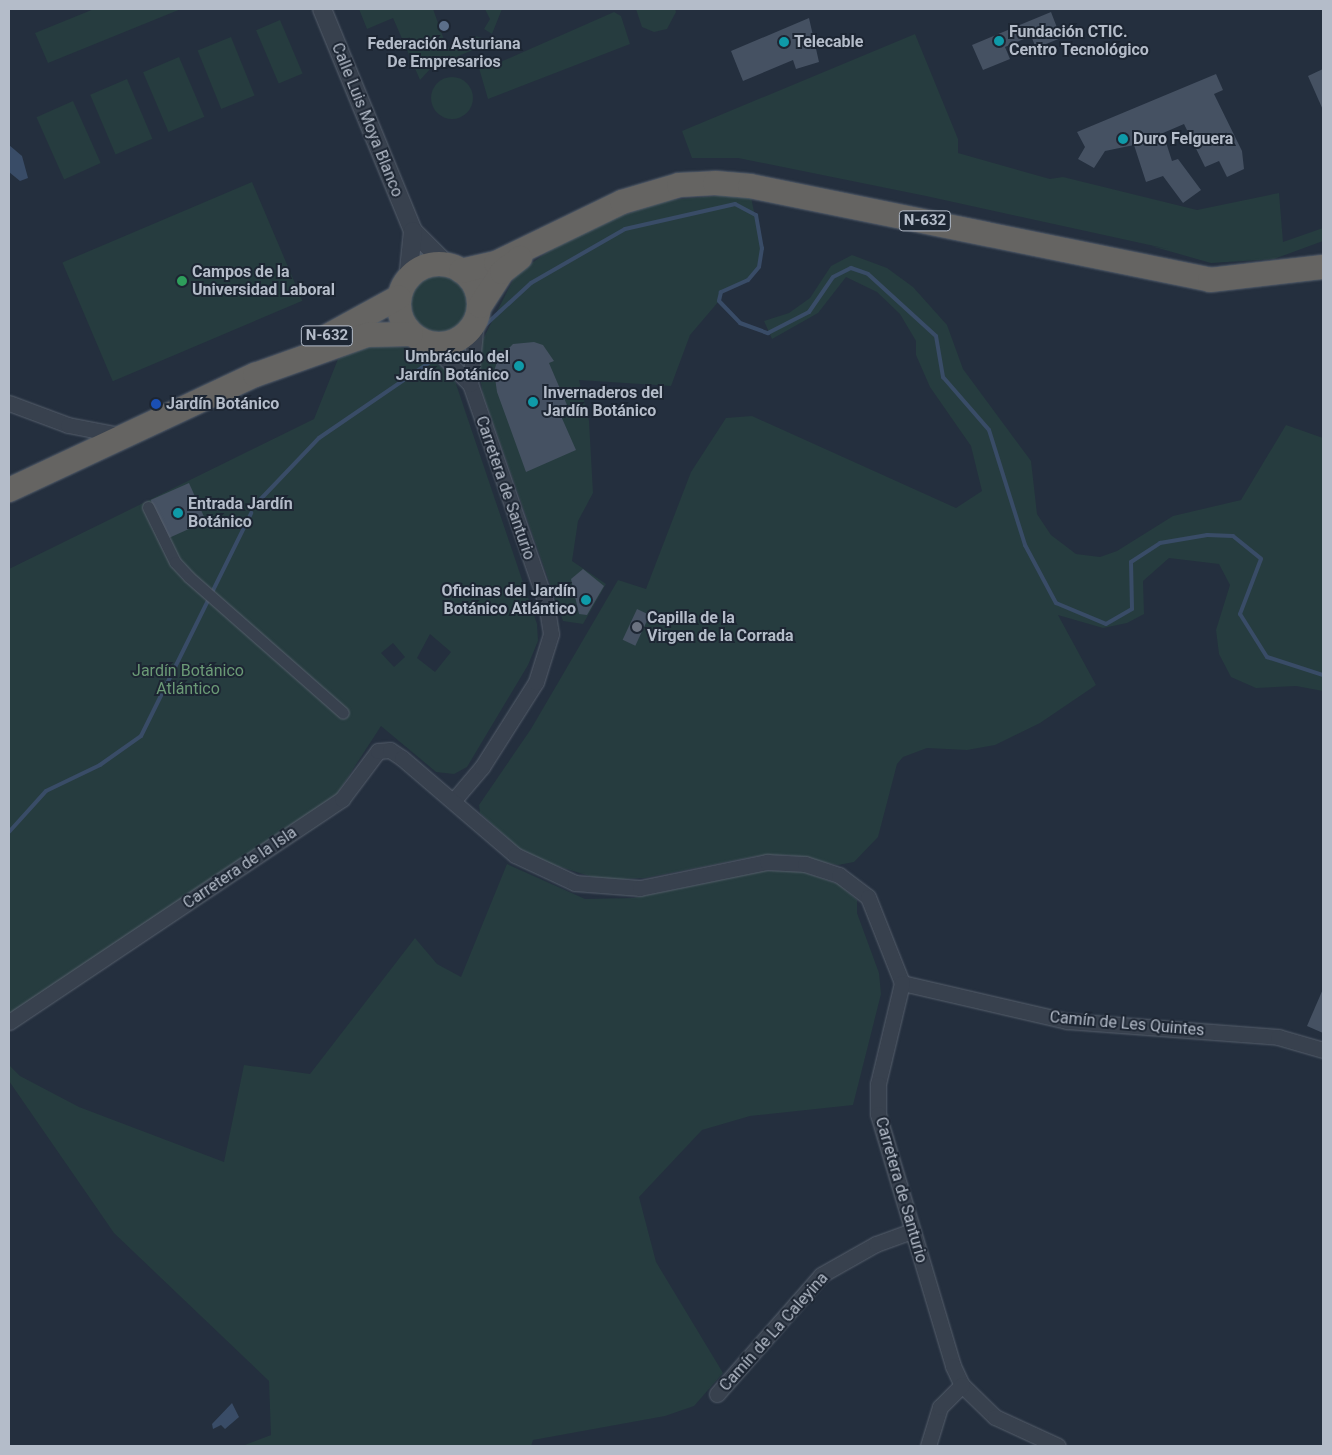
<!DOCTYPE html>
<meta charset="utf-8">
<style>
body{margin:0}
#map{position:relative;width:1332px;height:1455px;overflow:hidden;background:#242f3e;font-family:Roboto,sans-serif}
div>[style]{position:absolute}
[style*='--x']{left:calc(var(--x)*1px);top:calc(var(--y)*1px);width:calc(var(--w)*1px);rotate:calc(var(--a)*1deg)}
.green>*{inset:0;background:#263c3f;transform-origin:0 0}
.round{border-radius:50%}
.water>*{inset:0;background:#394c67}
.stream>*{height:4px;margin:-2px;padding:0 2px;transform-origin:2px;border-radius:2px;background:#394c67}
.building>*{inset:0;background:#455162;transform-origin:0 0}
.roads{filter:drop-shadow(0 0 1px #565f6c) drop-shadow(0 0 1px #565f6c)}
.pedestrian>*{height:11px;margin:-5.5px;padding:0 5.5px;transform-origin:5.5px;border-radius:5.5px;background:#38414e}
.minor>*{height:15px;margin:-7.5px;padding:0 7.5px;transform-origin:7.5px;border-radius:7.5px;background:#38414e}
.tertiary>*{height:18px;margin:-9px;padding:0 9px;transform-origin:9px;border-radius:9px;background:#38414e}
.trunk>*{height:24px;margin:-12px;padding:0 12px;transform-origin:12px;border-radius:12px;background:#656462}
.trunk>.ring{margin:-12px;padding:0;box-sizing:content-box;background:none;border:24px solid #656462;border-radius:50%}
.dots>*{width:14px;height:14px;translate:-50% -50%;box-sizing:border-box;border:2px solid #1d2633;border-radius:50%}
span{translate:-50% -50%;white-space:nowrap;text-align:center;line-height:1.15;-webkit-text-stroke:4px #1d2633;paint-order:stroke}
.shield-label span{padding:1px 4px;background:#1d2633;border:1px solid;border-radius:4px;-webkit-text-stroke-width:0}
.shield-label{font-size:15px;color:#b4bcc9;font-weight:700}
.poi-label{font-size:16px;color:#b4bcc9;font-weight:700}
.left{translate:0 -50%;text-align:left}
.right{translate:-100% -50%;text-align:right}
.street-label{font-size:16px;color:#b4bcc9}
.park-label{font-size:16px;color:#6b9a76}
.frame{position:absolute;inset:0;border:10px solid #b4bcc9;pointer-events:none}
</style>
<div id="map">
<div class="green">
<div style="clip-path:polygon(94px 9px,181px 9px,48px 63px,35px 33px)"></div>
<div style="clip-path:polygon(359px 9px,433px 9px,447px 48px,475px 36px,486px 39px,485px 45px,432px 67px,420px 80px,393px 18px,367px 29px)"></div>
<div style="clip-path:polygon(485px 9px,502px 9px,492px 34px,484px 29px,490px 19px)"></div>
<div style="clip-path:polygon(636px 9px,675px 9px,676px 12px,667px 29px,654px 32px,642px 27px)"></div>
<div style="clip-path:polygon(614px 12px,621px 16px,630px 44px,488px 99px,479px 68px,486px 64px,489px 67px)"></div>
<div style="left:280px;top:20px;width:58px;height:26px;rotate:67deg"></div>
<div style="clip-path:polygon(915px 34px,958px 139px,958px 153px,1050px 179px,1063px 177px,1197px 210px,1279px 193px,1283px 242px,1323px 228px,1323px 241px,1274px 259px,1211px 263px,1151px 246px,1168px 249px,926px 196px,738px 158px,692px 158px,682px 131px)"></div>
<div style="left:231px;top:37px;width:63px;height:36px;rotate:68deg"></div>
<div style="left:179px;top:57px;width:65px;height:39px;rotate:67deg"></div>
<div class="round" style="left:431px;top:77px;width:42px;height:42px"></div>
<div style="left:127px;top:79px;width:65px;height:40px;rotate:67deg"></div>
<div style="left:73px;top:101px;width:68px;height:40px;rotate:66deg"></div>
<div style="left:252px;top:182px;width:129px;height:206px;rotate:67deg"></div>
<div style="clip-path:polygon(750px 193px,762px 248px,759px 267px,748px 280px,721px 292px,719px 301px,690px 335px,671px 386px,579px 380px,589px 421px,593px 493px,578px 521px,572px 561px,606px 584px,583px 624px,563px 621px,483px 394px,478px 366px,481px 343px,516px 274px,552px 249px,602px 222px,669px 200px)"></div>
<div style="clip-path:polygon(852px 255px,887px 268px,913px 287px,947px 325px,963px 369px,1031px 461px,1037px 514px,1051px 535px,1076px 554px,1100px 557px,1117px 551px,1173px 516px,1241px 500px,1286px 425px,1323px 438px,1323px 691px,1296px 686px,1256px 688px,1231px 677px,1219px 654px,1216px 630px,1230px 585px,1219px 564px,1169px 558px,1143px 581px,1144px 614px,1127px 623px,1103px 628px,1058px 615px,1096px 685px,1040px 723px,995px 745px,967px 750px,927px 748px,903px 757px,897px 764px,878px 837px,854px 862px,838px 865px,788px 855px,756px 856px,645px 878px,602px 880px,551px 864px,520px 849px,480px 813px,479px 805px,531px 729px,618px 580px,646px 589px,691px 472px,726px 418px,752px 416px,956px 508px,982px 491px,971px 446px,930px 387px,916px 355px,916px 341px,900px 314px,877px 292px,846px 277px,818px 313px,772px 339px,764px 321px,789px 313px,810px 298px,831px 266px)"></div>
<div class="round" style="left:400px;top:267px;width:76px;height:76px"></div>
<div style="clip-path:polygon(evenodd,372px 345px,413px 348px,453px 375px,537px 624px,538px 641px,528px 665px,467px 767px,454px 774px,436px 772px,381px 726px,337px 794px,9px 1015px,9px 569px,314px 419px,338px 359px,372px 345px,430px 634px,451px 652px,435px 672px,417px 658px,430px 634px,372px 345px,393px 643px,405px 657px,394px 667px,381px 653px,393px 643px)"></div>
<div style="clip-path:polygon(507px 864px,585px 899px,633px 898px,761px 871px,800px 871px,838px 884px,857px 900px,857px 913px,879px 973px,881px 994px,853px 1105px,750px 1116px,702px 1130px,639px 1197px,656px 1262px,723px 1373px,694px 1406px,665px 1416px,533px 1440px,531px 1446px,242px 1446px,271px 1435px,269px 1381px,114px 1233px,9px 1081px,9px 1065px,20px 1076px,79px 1107px,224px 1162px,244px 1065px,310px 1074px,415px 938px,437px 964px,461px 977px)"></div>
</div>
<div class="water">
<div style="clip-path:polygon(9px 145px,22px 156px,28px 178px,20px 181px,9px 172px)"></div>
<div style="clip-path:polygon(232px 1403px,239px 1417px,225px 1429px,221px 1425px,213px 1429px,212px 1424px)"></div>
</div>
<div class="stream">
<div style="--x:481;--y:329;--w:68;--a:-42.6"></div>
<div style="--x:531;--y:283;--w:108;--a:-29.9"></div>
<div style="--x:625;--y:229;--w:113;--a:-12.8"></div>
<div style="--x:735;--y:204;--w:24;--a:28"></div>
<div style="--x:756;--y:215;--w:34;--a:80"></div>
<div style="--x:762;--y:248;--w:19;--a:99"></div>
<div style="--x:759;--y:267;--w:17;--a:130"></div>
<div style="--x:748;--y:280;--w:30;--a:156"></div>
<div style="--x:721;--y:292;--w:9;--a:103"></div>
<div style="--x:719;--y:301;--w:30;--a:46"></div>
<div style="--x:740;--y:323;--w:30;--a:20"></div>
<div style="--x:768;--y:333;--w:46;--a:-27.1"></div>
<div style="--x:809;--y:312;--w:42;--a:-55.6"></div>
<div style="--x:833;--y:277;--w:20;--a:-27"></div>
<div style="--x:851;--y:268;--w:18;--a:19"></div>
<div style="--x:868;--y:274;--w:92;--a:42.4"></div>
<div style="--x:936;--y:336;--w:42;--a:80.3"></div>
<div style="--x:943;--y:377;--w:70;--a:49"></div>
<div style="--x:989;--y:430;--w:121;--a:72.6"></div>
<div style="--x:1025;--y:545;--w:66;--a:61.9"></div>
<div style="--x:1056;--y:603;--w:54;--a:22.8"></div>
<div style="--x:1106;--y:624;--w:30;--a:-30"></div>
<div style="--x:1132;--y:609;--w:47;--a:-91.2"></div>
<div style="--x:1131;--y:562;--w:35;--a:-33"></div>
<div style="--x:1160;--y:543;--w:48;--a:-9.7"></div>
<div style="--x:1207;--y:535;--w:26;--a:2"></div>
<div style="--x:1233;--y:536;--w:36;--a:39"></div>
<div style="--x:1261;--y:559;--w:59;--a:110.9"></div>
<div style="--x:1240;--y:614;--w:51;--a:57.9"></div>
<div style="--x:1267;--y:657;--w:59;--a:17.8"></div>
<div style="--x:257;--y:503;--w:90;--a:-46.4"></div>
<div style="--x:319;--y:438;--w:138;--a:-34.4"></div>
<div style="--x:9;--y:832;--w:55;--a:-47.9"></div>
<div style="--x:46;--y:791;--w:60;--a:-25.7"></div>
<div style="--x:100;--y:765;--w:50;--a:-35.3"></div>
<div style="--x:141;--y:736;--w:249;--a:-63.7"></div>
</div>
<div class="building">
<div style="clip-path:polygon(1051px 12px,1061px 38px,1036px 48px,1031px 36px,1005px 47px,1010px 59px,983px 70px,972px 45px)"></div>
<div style="clip-path:polygon(809px 18px,819px 62px,796px 69px,793px 60px,743px 81px,731px 51px)"></div>
<div style="clip-path:polygon(1323px 69px,1323px 110px,1308px 76px)"></div>
<div style="clip-path:polygon(1216px 74px,1223px 90px,1214px 94px,1242px 151px,1244px 169px,1227px 177px,1219px 161px,1205px 167px,1184px 124px,1163px 133px,1172px 161px,1178px 159px,1201px 190px,1183px 203px,1163px 176px,1146px 182px,1134px 145px,1105px 151px,1094px 168px,1078px 159px,1085px 147px,1077px 132px)"></div>
<div style="clip-path:polygon(534px 342px,543px 345px,554px 361px,549px 363px,570px 412px,561px 416px,576px 450px,526px 472px,497px 392px,494px 371px,498px 359px,513px 344px)"></div>
<div style="left:189px;top:483px;width:42px;height:42px;rotate:66deg"></div>
<div style="clip-path:polygon(583px 569px,604px 586px,587px 615px,579px 614px,571px 579px)"></div>
<div style="left:637px;top:609px;width:14px;height:34px;rotate:25deg"></div>
<div style="clip-path:polygon(1323px 989px,1323px 1033px,1307px 1026px)"></div>
</div>
<div class="roads">
<div class="pedestrian">
<div style="--x:148;--y:507;--w:61;--a:63.9"></div>
<div style="--x:175;--y:562;--w:21;--a:47"></div>
<div style="--x:189;--y:577;--w:205;--a:41.4"></div>
</div>
<div class="minor">
<div style="--x:430;--y:343;--w:57;--a:45.7"></div>
<div style="--x:9;--y:403;--w:63;--a:20.4"></div>
<div style="--x:68;--y:425;--w:57;--a:11.1"></div>
<div style="--x:454;--y:800;--w:43;--a:-49.7"></div>
<div style="--x:482;--y:767;--w:101;--a:-57.6"></div>
<div style="--x:536;--y:682;--w:50;--a:-72.6"></div>
<div style="--x:551;--y:634;--w:31;--a:-99"></div>
<div style="--x:546;--y:603;--w:232;--a:-109.1"></div>
<div style="--x:470;--y:384;--w:64;--a:-84.6"></div>
<div style="--x:902;--y:983;--w:169;--a:13"></div>
<div style="--x:1067;--y:1021;--w:212;--a:4.3"></div>
<div style="--x:1278;--y:1037;--w:47;--a:16.1"></div>
<div style="--x:9;--y:1022;--w:401;--a:-33.8"></div>
<div style="--x:342;--y:799;--w:60;--a:-53.1"></div>
<div style="--x:378;--y:751;--w:12;--a:-5"></div>
<div style="--x:390;--y:750;--w:14;--a:34"></div>
<div style="--x:402;--y:758;--w:149;--a:40.6"></div>
<div style="--x:515;--y:855;--w:66;--a:25"></div>
<div style="--x:575;--y:883;--w:65;--a:4.4"></div>
<div style="--x:640;--y:888;--w:130;--a:-11.6"></div>
<div style="--x:767;--y:862;--w:38;--a:3"></div>
<div style="--x:805;--y:864;--w:36;--a:18"></div>
<div style="--x:839;--y:875;--w:36;--a:37"></div>
<div style="--x:868;--y:897;--w:92;--a:68.4"></div>
<div style="--x:902;--y:983;--w:104;--a:103.4"></div>
<div style="--x:878;--y:1084;--w:30;--a:90"></div>
<div style="--x:878;--y:1114;--w:263;--a:73.4"></div>
<div style="--x:953;--y:1366;--w:21;--a:65"></div>
<div style="--x:962;--y:1385;--w:46;--a:44.1"></div>
<div style="--x:995;--y:1417;--w:69;--a:24.7"></div>
<div style="--x:717;--y:1394;--w:158;--a:-48.8"></div>
<div style="--x:821;--y:1275;--w:63;--a:-29.4"></div>
<div style="--x:876;--y:1244;--w:38;--a:-20"></div>
<div style="--x:928;--y:1446;--w:41;--a:-72.9"></div>
<div style="--x:940;--y:1407;--w:31;--a:-45"></div>
</div>
<div class="tertiary">
<div style="--x:322;--y:9;--w:240;--a:67.7"></div>
<div style="--x:413;--y:231;--w:49;--a:45"></div>
<div style="--x:408;--y:280;--w:49;--a:-84.2"></div>
</div>
<div class="trunk">
<div class="ring" style="left:399px;top:264px;width:56px;height:56px"></div>
<div style="--x:461;--y:271;--w:36;--a:-13"></div>
<div style="--x:496;--y:263;--w:140;--a:-25.8"></div>
<div style="--x:622;--y:202;--w:59;--a:-16.6"></div>
<div style="--x:679;--y:185;--w:36;--a:-3"></div>
<div style="--x:715;--y:183;--w:35;--a:5"></div>
<div style="--x:750;--y:186;--w:470;--a:11.5"></div>
<div style="--x:1210;--y:280;--w:114;--a:-6.6"></div>
<div style="--x:480;--y:306;--w:40;--a:-57.1"></div>
<div style="--x:502;--y:272;--w:23;--a:-38"></div>
<div style="--x:324;--y:338;--w:85;--a:-28.7"></div>
<div style="--x:9;--y:490;--w:272;--a:-25.1"></div>
<div style="--x:255;--y:375;--w:119;--a:-19.7"></div>
<div style="--x:367;--y:335;--w:44;--a:-1.3"></div>
</div>
</div>
<div class="dots">
<div style="left:444px;top:26px;background:#5c6f8a"></div>
<div style="left:999px;top:41px;background:#0f9aa8"></div>
<div style="left:784px;top:42px;background:#0f9aa8"></div>
<div style="left:1123px;top:139px;background:#0f9aa8"></div>
<div style="left:182px;top:281px;background:#2e9e5b"></div>
<div style="left:519px;top:366px;background:#0f9aa8"></div>
<div style="left:533px;top:402px;background:#0f9aa8"></div>
<div style="left:156px;top:404px;background:#1a4fb4"></div>
<div style="left:178px;top:513px;background:#0f9aa8"></div>
<div style="left:586px;top:600px;background:#0f9aa8"></div>
<div style="left:637px;top:627px;background:#6b7280"></div>
</div>
<div class="shield-label">
<span style="left:925px;top:221px">N-632</span>
<span style="left:327px;top:336px">N-632</span>
</div>
<div class="poi-label">
<span class="left" style="left:1009px;top:41px">Fundación CTIC.<br>Centro Tecnológico</span>
<span class="left" style="left:794px;top:42px">Telecable</span>
<span style="left:444px;top:53px">Federación Asturiana<br>De Empresarios</span>
<span class="left" style="left:1133px;top:139px">Duro Felguera</span>
<span class="left" style="left:192px;top:281px">Campos de la<br>Universidad Laboral</span>
<span class="right" style="left:509px;top:366px">Umbráculo del<br>Jardín Botánico</span>
<span class="left" style="left:543px;top:402px">Invernaderos del<br>Jardín Botánico</span>
<span class="left" style="left:166px;top:404px">Jardín Botánico</span>
<span class="left" style="left:188px;top:513px">Entrada Jardín<br>Botánico</span>
<span class="right" style="left:576px;top:600px">Oficinas del Jardín<br>Botánico Atlántico</span>
<span class="left" style="left:647px;top:627px">Capilla de la<br>Virgen de la Corrada</span>
</div>
<div class="street-label">
<span style="left:367px;top:120px;rotate:68deg">Calle Luis Moya Blanco</span>
<span style="left:505px;top:488px;rotate:71deg">Carretera de Santurio</span>
<span style="left:240px;top:868px;rotate:-34deg">Carretera de la Isla</span>
<span style="left:1127px;top:1024px;rotate:5deg">Camín de Les Quintes</span>
<span style="left:901px;top:1190px;rotate:74deg">Carretera de Santurio</span>
<span style="left:774px;top:1332px;rotate:-48deg">Camín de La Caleyina</span>
</div>
<div class="park-label">
<span style="left:188px;top:680px">Jardín Botánico<br>Atlántico</span>
</div>
<div class="frame"></div>
</div>
